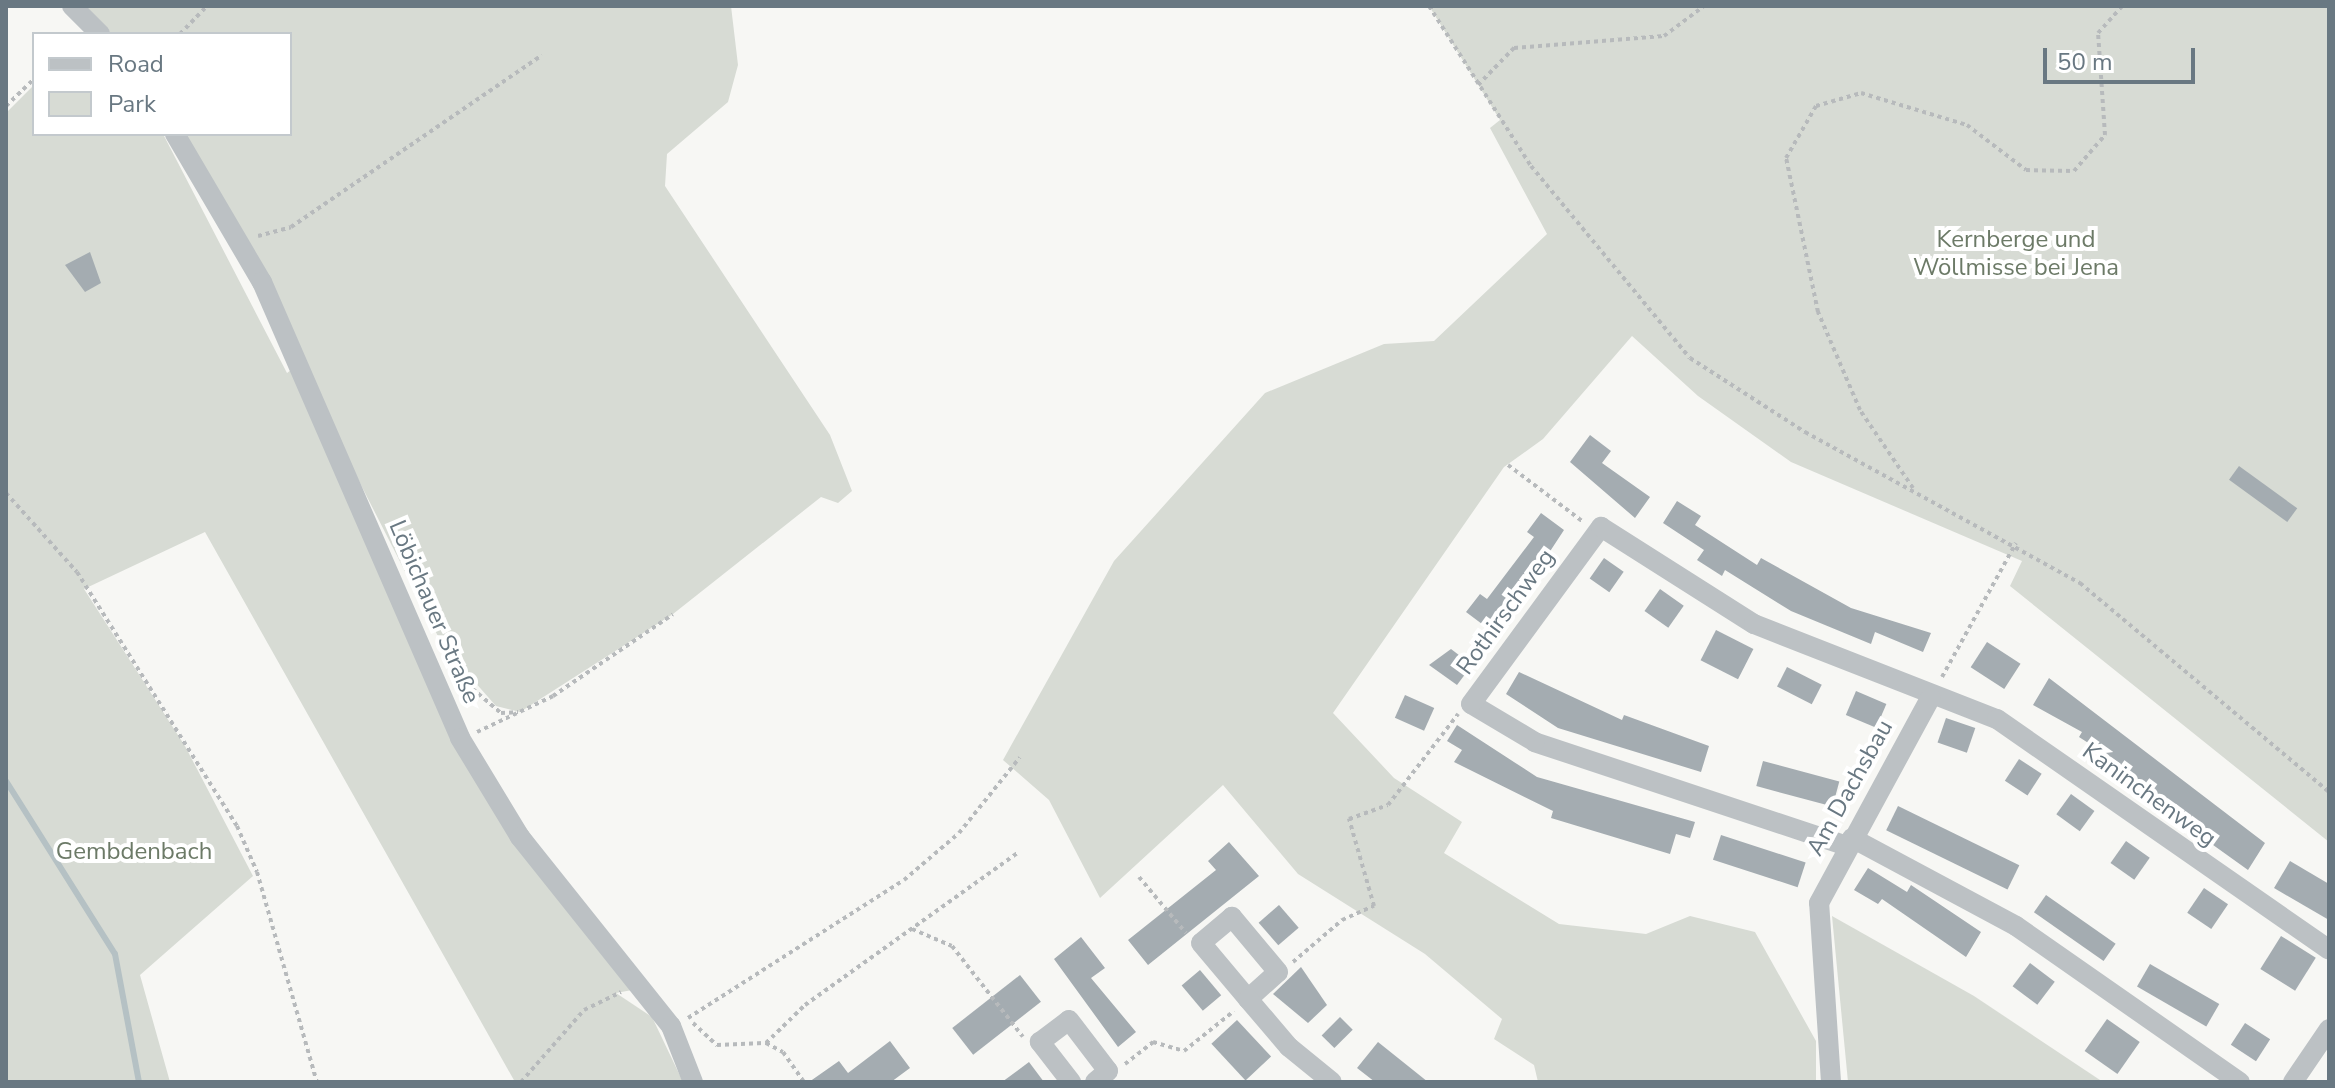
<!DOCTYPE html>
<meta charset="utf-8">
<style>
body{margin:0}
#map{position:relative;width:2335px;height:1088px;overflow:hidden;background:#f7f7f4;font-family:"Nunito Sans",sans-serif}
div>[style]{position:absolute}
[style*='--x']{left:calc(var(--x)*1px);top:calc(var(--y)*1px);width:calc(var(--w)*1px);rotate:calc(var(--a)*1deg)}
.green>*{inset:0;background:#d7dbd4}
.stream>*{height:6px;margin:-3px;padding:0 3px;transform-origin:3px;border-radius:3px;background:#b5c1c4}
.building>*{inset:0;background:#a4acb1;transform-origin:0 0}
.path>*{height:4px;margin-top:-2px;transform-origin:0;background:repeating-linear-gradient(90deg,#b7babc 0 4px,transparent 0 8px)}
.minor>*{height:20px;margin:-10px;padding:0 10px;transform-origin:10px;border-radius:10px;background:#bcc1c4}
span{translate:-50% -50%;white-space:nowrap;text-align:center;line-height:1.15;-webkit-text-stroke:8px #fff;paint-order:stroke}
.park-label{font-size:24px;color:#6c7a67}
.street-label{font-size:24px;color:#697882}
.frame{position:absolute;inset:0;border:8px solid #697882;pointer-events:none}
.legend{position:absolute;left:32px;top:32px;width:260px;height:104px;box-sizing:border-box;background:#fff;border:2px solid #c3c9cd;margin:0;padding:10px 14px;list-style:none;font-size:24px;color:#697882}
.legend li{display:flex;align-items:center;gap:16px;height:40px}
.legend b{width:40px;border:2px solid #c3c9cd}
.scale{position:absolute;left:2043px;top:48px;width:152px;height:36px;box-sizing:border-box;border:4px solid #697882;border-top:0;padding-left:10px;font-size:24px;line-height:28px;white-space:nowrap;color:#697882;-webkit-text-stroke:6px #fff;paint-order:stroke}
</style>
<div id="map">
<div class="green">
<div style="clip-path:polygon(72px 6px,731px 6px,738px 65px,728px 102px,667px 154px,665px 186px,830px 435px,852px 491px,838px 503px,821px 497px,673px 614px,520px 712px,496px 706px,443px 646px,308px 381px,460px 738px,643px 988px,616px 993px,652px 1017px,683px 1082px,515px 1082px,205px 532px,84px 589px,185px 746px,253px 876px,140px 975px,170px 1082px,6px 1082px,6px 113px,34px 85px,34px 134px,163px 134px,287px 373px,299px 364px,175px 134px,290px 134px,290px 34px,100px 34px)"></div>
<div style="clip-path:polygon(1429px 6px,2329px 6px,2329px 842px,2010px 586px,2022px 561px,1791px 462px,1698px 396px,1632px 336px,1543px 439px,1504px 467px,1333px 713px,1394px 778px,1462px 822px,1444px 853px,1559px 924px,1646px 934px,1690px 916px,1755px 932px,1816px 1041px,1816px 1082px,1538px 1082px,1534px 1065px,1494px 1039px,1502px 1019px,1425px 954px,1298px 874px,1223px 785px,1100px 898px,1049px 800px,1003px 760px,1114px 561px,1265px 393px,1384px 344px,1434px 341px,1547px 234px,1490px 128px,1500px 120px)"></div>
<div style="clip-path:polygon(1832px 916px,1974px 996px,2103px 1082px,1848px 1082px)"></div>
</div>
<div class="stream">
<div style="--x:6;--y:781;--w:204;--a:57.8"></div>
<div style="--x:115;--y:954;--w:130;--a:79.4"></div>
</div>
<div class="building">
<div style="clip-path:polygon(90px 252px,101px 283px,85px 292px,65px 265px)"></div>
<div style="clip-path:polygon(1590px 435px,1611px 451px,1602px 463px,1650px 497px,1635px 518px,1570px 462px)"></div>
<div style="left:2239px;top:466px;width:72px;height:17px;rotate:36deg"></div>
<div style="clip-path:polygon(1677px 501px,1701px 516px,1695px 525px,1757px 565px,1761px 558px,1851px 608px,1931px 633px,1923px 652px,1875px 632px,1871px 644px,1791px 611px,1725px 570px,1722px 576px,1697px 560px,1704px 550px,1663px 523px)"></div>
<div style="clip-path:polygon(1541px 513px,1564px 530px,1522px 594px,1514px 589px,1486px 627px,1466px 612px,1480px 594px,1487px 599px,1534px 537px,1527px 532px)"></div>
<div style="left:1604px;top:558px;width:24px;height:25px;rotate:35deg"></div>
<div style="left:1660px;top:589px;width:29px;height:27px;rotate:35deg"></div>
<div style="left:1716px;top:630px;width:42px;height:34px;rotate:27deg"></div>
<div style="left:1987px;top:642px;width:40px;height:30px;rotate:33deg"></div>
<div style="clip-path:polygon(1451px 649px,1472px 665px,1457px 685px,1429px 665px)"></div>
<div style="left:1787px;top:667px;width:39px;height:22px;rotate:27deg"></div>
<div style="clip-path:polygon(1519px 672px,1622px 720px,1624px 715px,1709px 746px,1701px 772px,1558px 728px,1506px 694px)"></div>
<div style="clip-path:polygon(2049px 678px,2265px 843px,2248px 870px,2114px 774px,2121px 764px,2079px 737px,2082px 732px,2033px 705px)"></div>
<div style="left:1856px;top:691px;width:33px;height:26px;rotate:23deg"></div>
<div style="left:1405px;top:695px;width:32px;height:25px;rotate:24deg"></div>
<div style="left:1946px;top:718px;width:31px;height:26px;rotate:19deg"></div>
<div style="clip-path:polygon(1457px 725px,1537px 777px,1695px 822px,1690px 838px,1676px 834px,1670px 854px,1551px 818px,1553px 811px,1454px 762px,1462px 750px,1447px 741px)"></div>
<div style="left:2019px;top:759px;width:27px;height:26px;rotate:33deg"></div>
<div style="left:1763px;top:761px;width:79px;height:26px;rotate:15deg"></div>
<div style="left:2071px;top:794px;width:29px;height:25px;rotate:36deg"></div>
<div style="left:1898px;top:806px;width:135px;height:27px;rotate:26deg"></div>
<div style="left:1721px;top:835px;width:89px;height:26px;rotate:18deg"></div>
<div style="left:2126px;top:841px;width:29px;height:27px;rotate:35deg"></div>
<div style="clip-path:polygon(1229px 842px,1259px 876px,1148px 965px,1128px 940px,1216px 870px,1208px 861px)"></div>
<div style="clip-path:polygon(2290px 861px,2329px 884px,2329px 920px,2274px 888px)"></div>
<div style="clip-path:polygon(1868px 868px,1907px 892px,1911px 885px,1981px 932px,1966px 957px,1882px 899px,1878px 904px,1854px 890px)"></div>
<div style="left:2204px;top:888px;width:29px;height:30px;rotate:34deg"></div>
<div style="left:2046px;top:895px;width:85px;height:21px;rotate:35deg"></div>
<div style="left:1279px;top:905px;width:30px;height:27px;rotate:49deg"></div>
<div style="left:2281px;top:936px;width:41px;height:39px;rotate:32deg"></div>
<div style="clip-path:polygon(1081px 937px,1105px 968px,1091px 978px,1136px 1032px,1118px 1047px,1054px 959px)"></div>
<div style="left:2030px;top:963px;width:31px;height:29px;rotate:37deg"></div>
<div style="left:2150px;top:964px;width:80px;height:26px;rotate:30deg"></div>
<div style="clip-path:polygon(1301px 967px,1327px 1005px,1308px 1023px,1273px 994px)"></div>
<div style="left:1200px;top:970px;width:33px;height:24px;rotate:50deg"></div>
<div style="left:1020px;top:975px;width:34px;height:86px;rotate:52deg"></div>
<div style="left:1340px;top:1017px;width:18px;height:26px;rotate:45deg"></div>
<div style="left:2107px;top:1019px;width:40px;height:39px;rotate:35deg"></div>
<div style="left:1237px;top:1020px;width:50px;height:35px;rotate:47deg"></div>
<div style="left:2245px;top:1023px;width:30px;height:26px;rotate:33deg"></div>
<div style="clip-path:polygon(890px 1041px,910px 1068px,891px 1082px,809px 1082px,839px 1061px,848px 1073px)"></div>
<div style="clip-path:polygon(1378px 1042px,1428px 1082px,1375px 1082px,1357px 1068px)"></div>
<div style="clip-path:polygon(1029px 1062px,1044px 1082px,1002px 1082px)"></div>
</div>
<div class="path">
<div style="--x:1429;--y:6;--w:190;--a:57.5"></div>
<div style="--x:1531;--y:166;--w:249;--a:50.4"></div>
<div style="--x:1690;--y:358;--w:137;--a:32.8"></div>
<div style="--x:1805;--y:432;--w:314;--a:28.8"></div>
<div style="--x:2080;--y:583;--w:325;--a:40"></div>
<div style="--x:180;--y:34;--w:39;--a:-46"></div>
<div style="--x:1478;--y:85;--w:52;--a:-45.8"></div>
<div style="--x:1514;--y:48;--w:150;--a:-4.6"></div>
<div style="--x:1664;--y:36;--w:50;--a:-36.9"></div>
<div style="--x:6;--y:106;--w:39;--a:-44"></div>
<div style="--x:258;--y:236;--w:34;--a:-15"></div>
<div style="--x:291;--y:227;--w:304;--a:-34.4"></div>
<div style="--x:1508;--y:465;--w:93;--a:37.1"></div>
<div style="--x:1913;--y:488;--w:94;--a:-124.2"></div>
<div style="--x:1860;--y:410;--w:107;--a:-113.2"></div>
<div style="--x:1818;--y:312;--w:157;--a:-101.7"></div>
<div style="--x:1786;--y:158;--w:60;--a:-60"></div>
<div style="--x:1816;--y:106;--w:47;--a:-16.1"></div>
<div style="--x:1861;--y:93;--w:111;--a:16.8"></div>
<div style="--x:1967;--y:125;--w:74;--a:37.3"></div>
<div style="--x:2026;--y:170;--w:48;--a:1.2"></div>
<div style="--x:2074;--y:171;--w:48;--a:-49.3"></div>
<div style="--x:2105;--y:135;--w:102;--a:-93.9"></div>
<div style="--x:2098;--y:33;--w:36;--a:-48"></div>
<div style="--x:6;--y:493;--w:106;--a:48.1"></div>
<div style="--x:77;--y:572;--w:300;--a:57.8"></div>
<div style="--x:237;--y:826;--w:50;--a:66.5"></div>
<div style="--x:257;--y:872;--w:218;--a:74.1"></div>
<div style="--x:454;--y:673;--w:62;--a:40.4"></div>
<div style="--x:501;--y:713;--w:17;--a:-3"></div>
<div style="--x:1942;--y:677;--w:153;--a:-61.1"></div>
<div style="--x:477;--y:732;--w:84;--a:-25.3"></div>
<div style="--x:553;--y:696;--w:145;--a:-34.3"></div>
<div style="--x:1139;--y:877;--w:73;--a:50"></div>
<div style="--x:912;--y:929;--w:43;--a:23"></div>
<div style="--x:952;--y:946;--w:115;--a:52"></div>
<div style="--x:1293;--y:962;--w:65;--a:-40.6"></div>
<div style="--x:1342;--y:920;--w:35;--a:-24"></div>
<div style="--x:1374;--y:906;--w:91;--a:-106"></div>
<div style="--x:1349;--y:819;--w:41;--a:-19.7"></div>
<div style="--x:1388;--y:805;--w:115;--a:-52.4"></div>
<div style="--x:688;--y:1018;--w:256;--a:-32.6"></div>
<div style="--x:904;--y:880;--w:72;--a:-40.5"></div>
<div style="--x:959;--y:833;--w:97;--a:-51.2"></div>
<div style="--x:693;--y:1023;--w:33;--a:43"></div>
<div style="--x:717;--y:1045;--w:49;--a:-2.3"></div>
<div style="--x:766;--y:1043;--w:19;--a:28"></div>
<div style="--x:783;--y:1052;--w:37;--a:55"></div>
<div style="--x:766;--y:1043;--w:54;--a:-44.3"></div>
<div style="--x:805;--y:1005;--w:261;--a:-35.6"></div>
<div style="--x:1125;--y:1064;--w:36;--a:-38"></div>
<div style="--x:1153;--y:1042;--w:32;--a:16"></div>
<div style="--x:1184;--y:1051;--w:64;--a:-38.7"></div>
<div style="--x:521;--y:1082;--w:96;--a:-48.8"></div>
<div style="--x:584;--y:1010;--w:41;--a:-25.9"></div>
</div>
<div class="minor">
<div style="--x:72;--y:6;--w:40;--a:45"></div>
<div style="--x:175;--y:134;--w:172;--a:59.6"></div>
<div style="--x:262;--y:282;--w:497;--a:66.5"></div>
<div style="--x:460;--y:738;--w:116;--a:58.8"></div>
<div style="--x:520;--y:837;--w:242;--a:51.4"></div>
<div style="--x:671;--y:1026;--w:60;--a:68.6"></div>
<div style="--x:1852;--y:838;--w:186;--a:28.2"></div>
<div style="--x:2016;--y:926;--w:273;--a:34.9"></div>
<div style="--x:1847;--y:846;--w:329;--a:-161.6"></div>
<div style="--x:1535;--y:742;--w:74;--a:-149.3"></div>
<div style="--x:1471;--y:704;--w:220;--a:-53.7"></div>
<div style="--x:1601;--y:527;--w:181;--a:32.4"></div>
<div style="--x:1754;--y:624;--w:261;--a:21.4"></div>
<div style="--x:1997;--y:719;--w:404;--a:34.8"></div>
<div style="--x:1248;--y:999;--w:40;--a:-42"></div>
<div style="--x:1278;--y:972;--w:72;--a:-129.9"></div>
<div style="--x:1232;--y:917;--w:40;--a:140"></div>
<div style="--x:1201;--y:943;--w:73;--a:50"></div>
<div style="--x:1248;--y:999;--w:63;--a:49.5"></div>
<div style="--x:1289;--y:1047;--w:55;--a:39.1"></div>
<div style="--x:1071;--y:1082;--w:51;--a:-127.8"></div>
<div style="--x:1040;--y:1042;--w:36;--a:-37"></div>
<div style="--x:1069;--y:1020;--w:64;--a:52.6"></div>
<div style="--x:1108;--y:1071;--w:17;--a:140"></div>
<div style="--x:1831;--y:1082;--w:179;--a:-93.8"></div>
<div style="--x:1819;--y:903;--w:234;--a:-61.5"></div>
<div style="--x:2293;--y:1082;--w:64;--a:-55.8"></div>
</div>
<div class="park-label">
<span style="left:2016px;top:254px">Kernberge und<br>Wöllmisse bei Jena</span>
<span style="left:134px;top:852px">Gembdenbach</span>
</div>
<div class="street-label">
<span style="left:434px;top:612px;rotate:67deg">Löbichauer Straße</span>
<span style="left:1506px;top:612px;rotate:-54deg">Rothirschweg</span>
<span style="left:1850px;top:788px;rotate:-61deg">Am Dachsbau</span>
<span style="left:2149px;top:795px;rotate:36deg">Kaninchenweg</span>
</div>
<div class="frame"></div>
<ul class="legend">
<li><b style="height:10px;background:#bcc1c4"></b>Road</li>
<li><b style="height:22px;background:#d7dbd4"></b>Park</li>
</ul>
<div class="scale">50 m</div>
</div>
